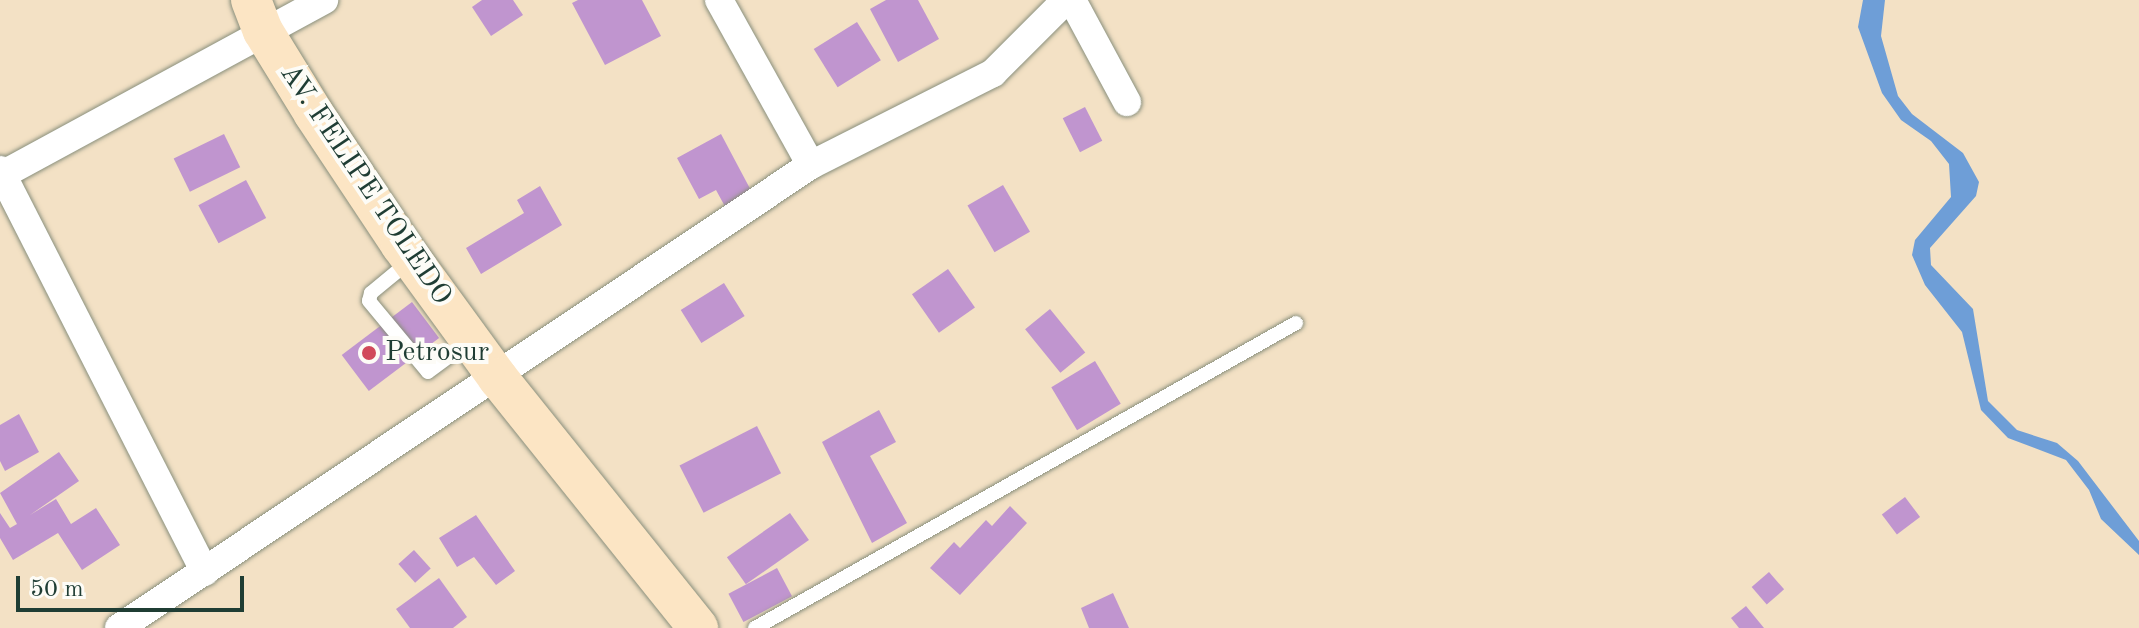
<!DOCTYPE html>
<style>
body{margin:0}
#map{position:relative;width:2139px;height:628px;overflow:hidden;background:#f3e1c5;font-family:"Old Standard TT",serif}
div>[style]{position:absolute}
[style*='--x']{left:calc(var(--x)*1px);top:calc(var(--y)*1px);width:calc(var(--w)*1px);rotate:calc(var(--a)*1deg)}
.water>*{inset:0;background:#6e9ed7}
.building>*{inset:0;background:#c095cf;transform-origin:0 0}
.roads{filter:drop-shadow(0 0 2px #898f7c) drop-shadow(0 0 2px #898f7c)}
.service>*{height:14px;margin:-7px;padding:0 7px;transform-origin:7px;border-radius:7px;background:#fff}
.minor>*{height:28px;margin:-14px;padding:0 14px;transform-origin:14px;border-radius:14px;background:#fff}
.secondary>*{height:40px;margin:-20px;padding:0 20px;transform-origin:20px;border-radius:20px;background:#fce5c4}
.dots>*{width:22px;height:22px;translate:-50% -50%;box-sizing:border-box;border:4px solid #fdfcf7;border-radius:50%}
span{translate:-50% -50%;white-space:nowrap;text-align:center;line-height:1.15;-webkit-text-stroke:8px #fdfcf7;paint-order:stroke}
.street-label{font-size:28px;color:#1f3d34}
.poi-label{font-size:28px;color:#1f3d34}
.left{translate:0 -50%;text-align:left}
.scale{position:absolute;left:16px;top:576px;width:228px;height:36px;box-sizing:border-box;border:4px solid #1f3d34;border-top:0;padding-left:10px;font-size:24px;line-height:28px;white-space:nowrap;color:#1f3d34;-webkit-text-stroke:6px #fdfcf7;paint-order:stroke}
</style>
<div id="map">
<div class="water">
<div style="clip-path:polygon(1863px 0,1885px 0,1881px 36px,1898px 96px,1912px 114px,1963px 153px,1979px 182px,1976px 196px,1930px 248px,1931px 265px,1973px 309px,1988px 401px,2017px 430px,2057px 443px,2078px 461px,2139px 541px,2139px 555px,2101px 519px,2089px 490px,2066px 460px,2008px 438px,1981px 410px,1962px 332px,1925px 285px,1912px 255px,1915px 240px,1951px 197px,1949px 164px,1931px 141px,1901px 120px,1882px 93px,1858px 27px)"></div>
</div>
<div class="building">
<div style="clip-path:polygon(482px 0,513px 0,523px 15px,491px 36px,472px 7px)"></div>
<div style="clip-path:polygon(578px 0,642px 0,661px 36px,605px 65px,572px 3px)"></div>
<div style="clip-path:polygon(886px 0,918px 0,939px 39px,898px 62px,870px 9px)"></div>
<div style="left:857px;top:22px;width:45px;height:51px;rotate:58deg"></div>
<div style="left:1085px;top:107px;width:38px;height:25px;rotate:63deg"></div>
<div style="left:224px;top:134px;width:37px;height:56px;rotate:64deg"></div>
<div style="clip-path:polygon(721px 134px,755px 198px,728px 212px,716px 190px,699px 199px,677px 158px)"></div>
<div style="left:246px;top:180px;width:43px;height:54px;rotate:62deg"></div>
<div style="left:1003px;top:185px;width:54px;height:41px;rotate:60deg"></div>
<div style="clip-path:polygon(540px 186px,562px 225px,481px 274px,466px 248px,524px 213px,517px 200px)"></div>
<div style="left:948px;top:269px;width:47px;height:44px;rotate:55deg"></div>
<div style="left:724px;top:283px;width:39px;height:51px;rotate:58deg"></div>
<div style="left:412px;top:302px;width:45px;height:88px;rotate:53deg"></div>
<div style="left:1050px;top:309px;width:56px;height:32px;rotate:51deg"></div>
<div style="left:1095px;top:361px;width:50px;height:51px;rotate:59deg"></div>
<div style="clip-path:polygon(879px 410px,896px 442px,870px 456px,907px 523px,872px 543px,822px 442px)"></div>
<div style="clip-path:polygon(19px 414px,39px 452px,5px 471px,0 461px,0 425px)"></div>
<div style="left:757px;top:426px;width:53px;height:87px;rotate:63deg"></div>
<div style="clip-path:polygon(59px 452px,79px 481px,30px 515px,56px 499px,71px 524px,96px 508px,120px 545px,82px 570px,58px 533px,13px 560px,0 538px,0 513px,10px 528px,17px 524px,0 493px)"></div>
<div style="left:1905px;top:497px;width:25px;height:29px;rotate:53deg"></div>
<div style="clip-path:polygon(1010px 506px,1027px 523px,960px 595px,930px 568px,954px 542px,960px 548px,986px 520px,992px 526px)"></div>
<div style="left:790px;top:513px;width:33px;height:77px;rotate:55deg"></div>
<div style="clip-path:polygon(476px 515px,515px 571px,496px 585px,474px 557px,457px 567px,439px 538px)"></div>
<div style="left:414px;top:550px;width:25px;height:21px;rotate:48deg"></div>
<div style="left:777px;top:568px;width:32px;height:55px;rotate:62deg"></div>
<div style="left:1769px;top:572px;width:23px;height:23px;rotate:49deg"></div>
<div style="clip-path:polygon(439px 578px,467px 617px,453px 628px,410px 628px,396px 609px)"></div>
<div style="clip-path:polygon(1113px 593px,1129px 628px,1089px 628px,1081px 608px)"></div>
<div style="clip-path:polygon(1746px 606px,1764px 628px,1739px 628px,1731px 618px)"></div>
</div>
<div class="roads">
<div class="service">
<div style="--x:411;--y:260;--w:52;--a:140.5"></div>
<div style="--x:371;--y:293;--w:8;--a:104"></div>
<div style="--x:369;--y:301;--w:92;--a:50.3"></div>
<div style="--x:428;--y:372;--w:49;--a:-36.6"></div>
<div style="--x:755;--y:628;--w:621;--a:-29.41"></div>
</div>
<div class="minor">
<div style="--x:719;--y:0;--w:189;--a:60.9"></div>
<div style="--x:1072;--y:0;--w:116;--a:61.7"></div>
<div style="--x:0;--y:170;--w:451;--a:63"></div>
<div style="--x:0;--y:176;--w:369;--a:-28.5"></div>
<div style="--x:119;--y:628;--w:833;--a:-33.79"></div>
<div style="--x:811;--y:165;--w:204;--a:-26.8"></div>
<div style="--x:993;--y:73;--w:103;--a:-45"></div>
</div>
<div class="secondary">
<div style="--x:251;--y:0;--w:33;--a:69"></div>
<div style="--x:263;--y:31;--w:97;--a:58.4"></div>
<div style="--x:314;--y:114;--w:157;--a:56.4"></div>
<div style="--x:401;--y:245;--w:165;--a:53.9"></div>
<div style="--x:498;--y:378;--w:320;--a:51.3"></div>
</div>
</div>
<div class="dots">
<div style="left:369px;top:353px;background:#d1495b"></div>
</div>
<div class="street-label">
<span style="left:365px;top:185px;rotate:56deg">AV. FELIPE TOLEDO</span>
</div>
<div class="poi-label">
<span class="left" style="left:385px;top:353px">Petrosur</span>
</div>
<div class="scale">50 m</div>
</div>
